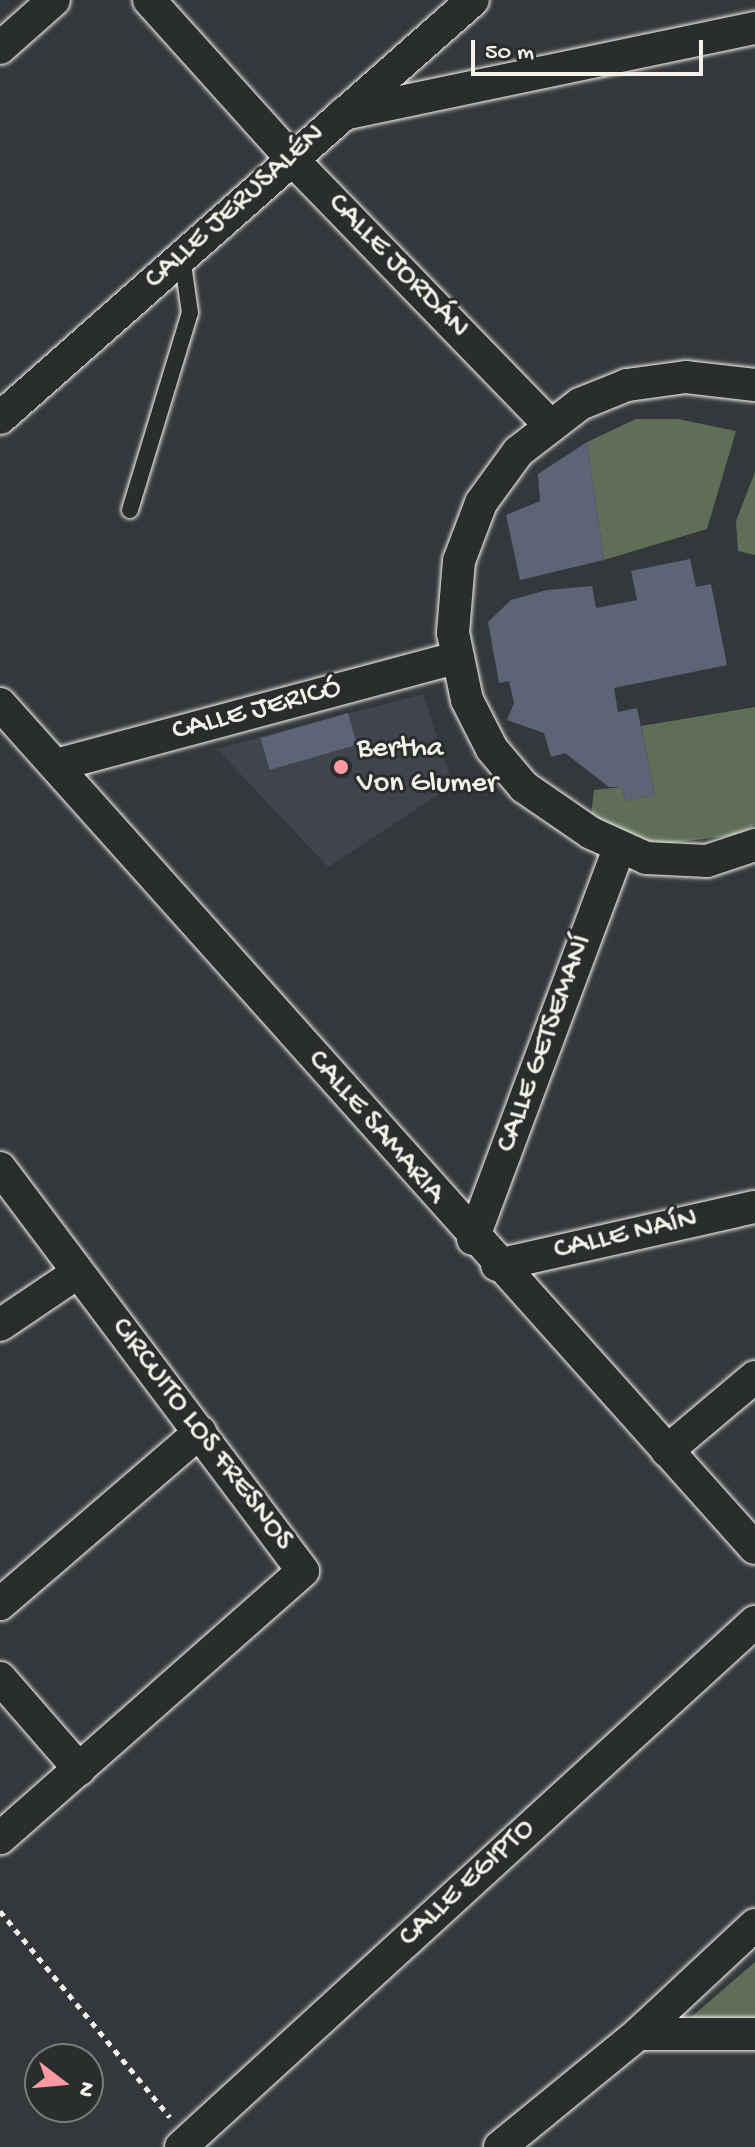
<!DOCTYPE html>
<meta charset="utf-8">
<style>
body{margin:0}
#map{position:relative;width:755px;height:2147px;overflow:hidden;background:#34383c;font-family:"Gochi Hand",sans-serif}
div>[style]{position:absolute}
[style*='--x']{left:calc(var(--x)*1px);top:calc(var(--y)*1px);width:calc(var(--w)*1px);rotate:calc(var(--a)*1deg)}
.built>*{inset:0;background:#40454d}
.green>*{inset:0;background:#5e6e57}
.building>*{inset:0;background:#5c6476;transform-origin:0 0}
.path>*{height:5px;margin-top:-2.5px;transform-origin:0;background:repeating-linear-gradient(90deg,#f4f1e8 0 6px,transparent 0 12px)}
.roads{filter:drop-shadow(0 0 2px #f4f1e8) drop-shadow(0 0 2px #f4f1e8)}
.lane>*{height:16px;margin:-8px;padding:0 8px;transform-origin:8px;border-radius:8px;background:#2a2d2e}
.street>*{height:32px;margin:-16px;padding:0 16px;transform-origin:16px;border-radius:16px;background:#2a2d2e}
.dots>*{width:22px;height:22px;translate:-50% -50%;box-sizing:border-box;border:4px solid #2a2d2e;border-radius:50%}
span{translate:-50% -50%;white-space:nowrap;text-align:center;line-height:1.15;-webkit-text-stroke:6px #2a2d2e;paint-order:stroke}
.street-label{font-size:30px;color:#f4f1e8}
.poi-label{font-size:30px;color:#f4f1e8}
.left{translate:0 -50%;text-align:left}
.north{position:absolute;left:24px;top:2043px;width:80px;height:80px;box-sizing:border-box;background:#2a2d2e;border:2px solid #7b7b78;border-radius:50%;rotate:106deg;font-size:22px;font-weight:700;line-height:32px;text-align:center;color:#f4f1e8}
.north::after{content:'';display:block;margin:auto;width:28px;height:36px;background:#ff9aa2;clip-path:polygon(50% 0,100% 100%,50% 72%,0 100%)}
.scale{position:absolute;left:471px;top:40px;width:232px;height:36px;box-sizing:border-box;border:4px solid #f4f1e8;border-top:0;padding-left:10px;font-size:24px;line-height:28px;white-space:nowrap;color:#f4f1e8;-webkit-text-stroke:6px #2a2d2e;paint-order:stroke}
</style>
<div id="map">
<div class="built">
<div style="clip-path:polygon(423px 694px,453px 785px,328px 867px,217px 749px)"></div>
</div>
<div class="green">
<div style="clip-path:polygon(636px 419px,678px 419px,736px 431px,707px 529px,604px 560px,587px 442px)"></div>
<div style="clip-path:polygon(755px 472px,755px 555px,738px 551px,736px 521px)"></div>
<div style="clip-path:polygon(755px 707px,755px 825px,736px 835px,664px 844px,630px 837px,591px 816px,594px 790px,622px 787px,625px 801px,655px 795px,641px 726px)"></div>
<div style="clip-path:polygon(755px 1962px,755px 2037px,675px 2031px)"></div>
</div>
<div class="building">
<div style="clip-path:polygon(587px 442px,604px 560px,520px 580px,506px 515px,540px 501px,538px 474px)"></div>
<div style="clip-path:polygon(690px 559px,696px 587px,711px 584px,727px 665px,614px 688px,618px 712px,637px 708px,655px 795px,625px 801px,622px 787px,609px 787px,565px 753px,551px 757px,544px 733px,507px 720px,514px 703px,509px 681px,499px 683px,488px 622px,511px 600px,547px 590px,592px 586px,596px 608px,637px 600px,631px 571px)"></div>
<div style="left:348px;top:713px;width:33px;height:91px;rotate:74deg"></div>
</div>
<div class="path">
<div style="--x:0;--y:1911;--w:267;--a:50.5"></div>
</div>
<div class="roads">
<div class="lane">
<div style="--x:130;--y:510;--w:206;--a:-73.1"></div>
<div style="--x:190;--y:313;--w:57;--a:-98.1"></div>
</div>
<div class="street">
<div style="--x:149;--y:0;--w:214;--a:48"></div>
<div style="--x:292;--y:159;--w:372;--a:45.9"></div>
<div style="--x:0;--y:48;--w:72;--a:-41.6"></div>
<div style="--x:343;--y:114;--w:421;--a:-11.8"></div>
<div style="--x:755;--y:385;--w:69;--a:-173.4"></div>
<div style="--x:686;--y:377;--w:60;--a:172.3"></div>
<div style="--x:627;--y:385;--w:51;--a:158"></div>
<div style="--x:580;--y:404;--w:78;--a:142.3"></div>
<div style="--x:518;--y:452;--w:63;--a:126"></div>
<div style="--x:481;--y:503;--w:62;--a:110.8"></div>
<div style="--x:459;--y:561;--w:72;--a:94.8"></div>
<div style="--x:453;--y:633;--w:68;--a:78.2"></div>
<div style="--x:467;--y:700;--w:55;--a:63"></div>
<div style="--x:492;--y:749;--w:50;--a:49.9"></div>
<div style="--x:524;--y:787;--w:81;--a:34.5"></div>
<div style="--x:591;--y:833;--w:60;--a:24.4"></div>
<div style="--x:646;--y:858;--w:61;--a:2.8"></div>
<div style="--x:707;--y:861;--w:51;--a:-18.4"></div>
<div style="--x:0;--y:418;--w:631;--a:-41.47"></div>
<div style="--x:0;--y:704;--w:1132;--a:48.19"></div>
<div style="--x:56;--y:765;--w:416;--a:-15"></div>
<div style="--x:0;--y:1168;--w:504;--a:53.06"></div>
<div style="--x:303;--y:1571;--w:404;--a:138.6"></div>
<div style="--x:473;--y:1239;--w:416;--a:-69.5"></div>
<div style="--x:497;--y:1265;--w:264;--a:-12.7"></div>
<div style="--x:0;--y:1325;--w:93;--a:-34"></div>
<div style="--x:667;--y:1451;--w:115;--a:-40.1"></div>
<div style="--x:0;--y:1604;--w:264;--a:-40.7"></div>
<div style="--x:0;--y:1678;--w:121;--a:49"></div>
<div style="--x:638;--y:2034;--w:117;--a:0"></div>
<div style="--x:181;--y:2147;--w:778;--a:-42.45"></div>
<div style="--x:500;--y:2147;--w:178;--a:-39.3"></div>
<div style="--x:638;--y:2034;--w:160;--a:-43"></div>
</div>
</div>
<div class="dots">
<div style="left:341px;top:767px;background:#ff9aa2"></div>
</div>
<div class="street-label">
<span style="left:236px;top:208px;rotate:-42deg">CALLE JERUSALÉN</span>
<span style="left:397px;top:267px;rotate:46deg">CALLE JORDÁN</span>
<span style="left:257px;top:711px;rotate:-15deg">CALLE JERICÓ</span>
<span style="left:546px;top:1044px;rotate:-70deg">CALLE GETSEMANÍ</span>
<span style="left:375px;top:1128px;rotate:49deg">CALLE SAMARIA</span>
<span style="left:626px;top:1236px;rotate:-13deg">CALLE NAÍN</span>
<span style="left:201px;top:1435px;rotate:53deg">CIRCUITO LOS FRESNOS</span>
<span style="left:468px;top:1884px;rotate:-43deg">CALLE EGIPTO</span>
</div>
<div class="poi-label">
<span class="left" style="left:357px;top:767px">Bertha<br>Von Glumer</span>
</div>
<div class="north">N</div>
<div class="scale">50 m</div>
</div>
